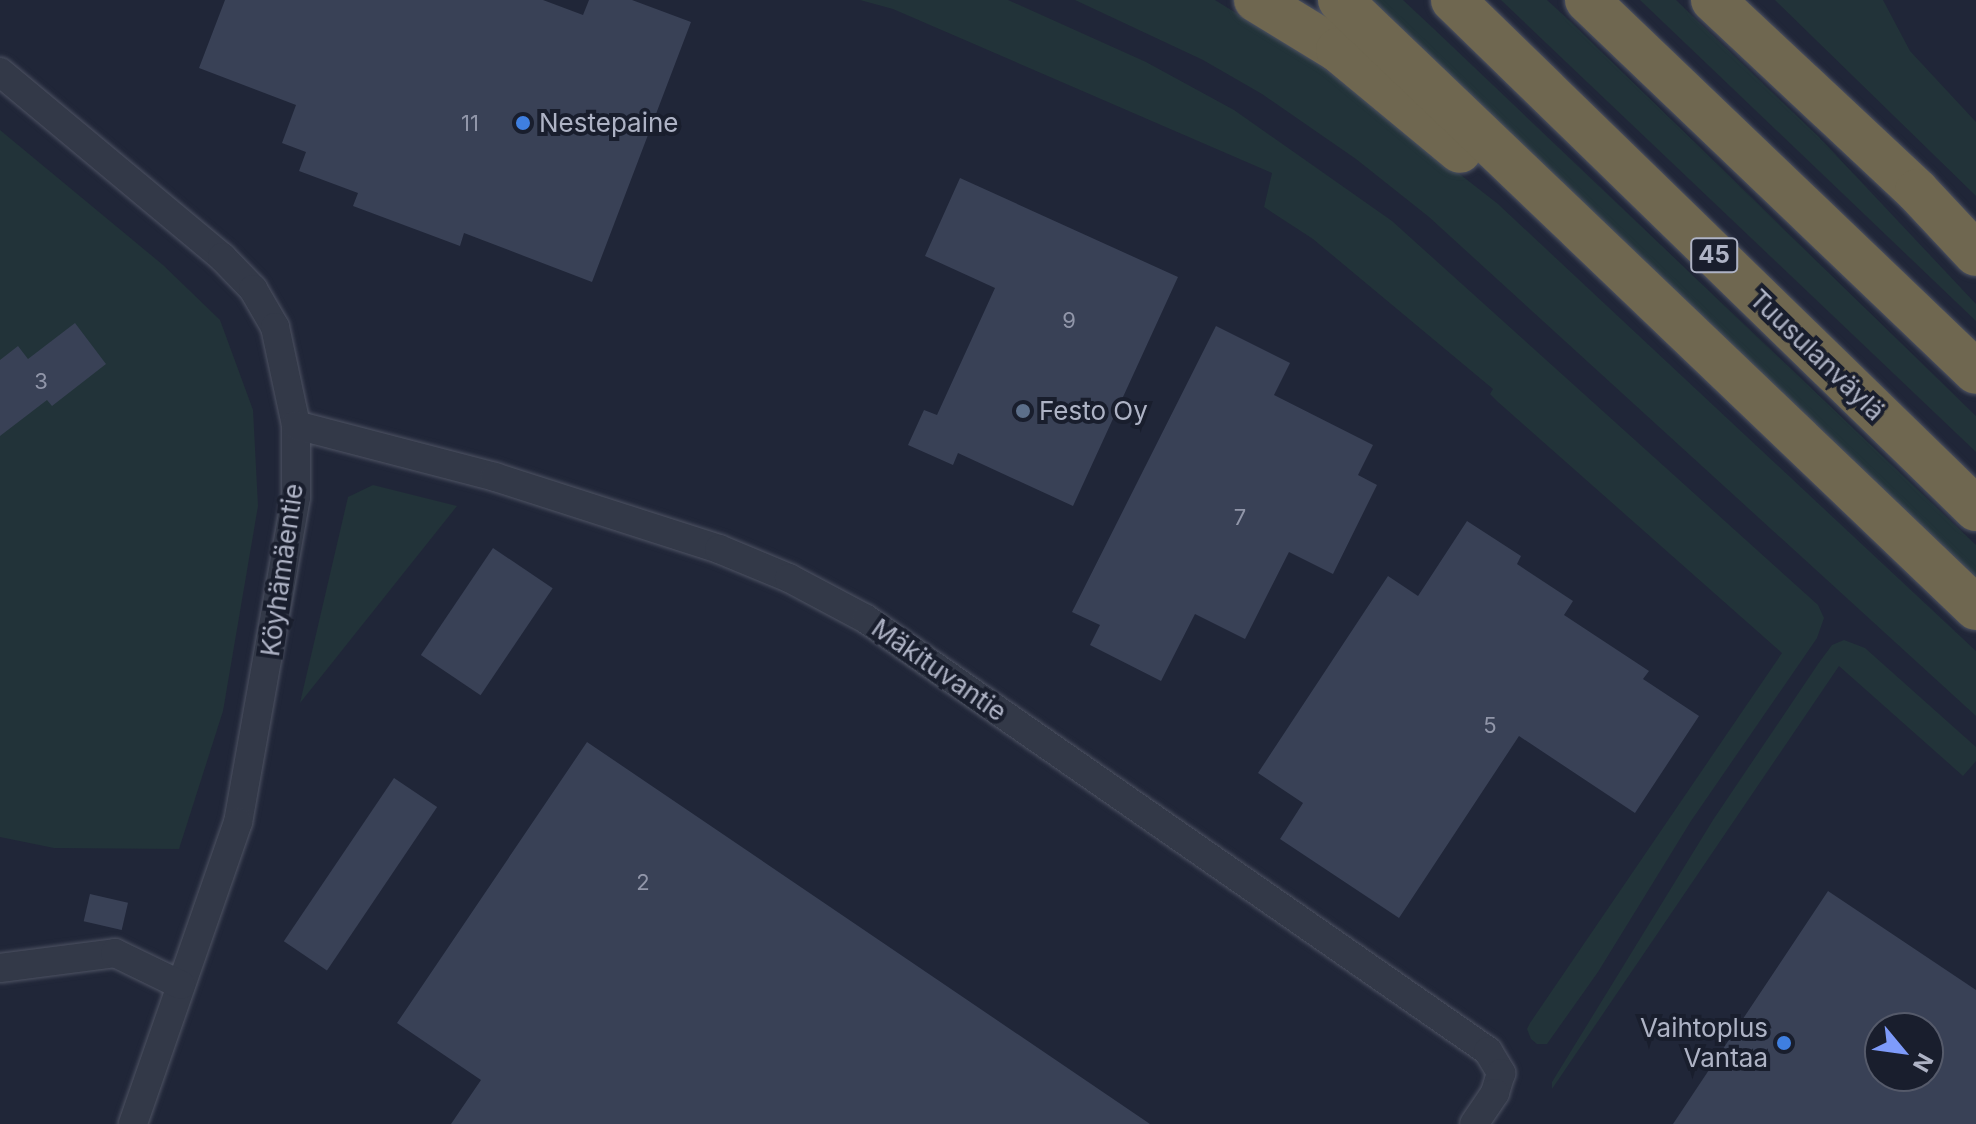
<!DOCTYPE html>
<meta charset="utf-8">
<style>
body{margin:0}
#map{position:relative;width:1976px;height:1124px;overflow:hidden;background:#202638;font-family:Inter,sans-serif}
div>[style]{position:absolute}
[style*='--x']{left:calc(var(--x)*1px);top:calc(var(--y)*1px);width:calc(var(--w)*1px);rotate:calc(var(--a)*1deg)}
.green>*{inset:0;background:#223339}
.building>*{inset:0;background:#394156;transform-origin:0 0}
.roads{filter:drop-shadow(0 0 2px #4e5363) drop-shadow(0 0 2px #4e5363)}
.street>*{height:28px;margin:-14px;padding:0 14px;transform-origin:14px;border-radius:14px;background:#333948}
.highway>*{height:44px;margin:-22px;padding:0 22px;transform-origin:22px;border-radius:22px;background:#6f6750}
.dots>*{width:22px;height:22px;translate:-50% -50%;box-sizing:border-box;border:4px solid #191e2d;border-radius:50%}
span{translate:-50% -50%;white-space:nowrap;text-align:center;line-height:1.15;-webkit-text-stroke:8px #191e2d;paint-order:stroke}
.number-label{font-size:22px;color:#9196a9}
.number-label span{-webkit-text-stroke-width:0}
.shield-label span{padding:2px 6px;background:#191e2d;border:2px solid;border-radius:6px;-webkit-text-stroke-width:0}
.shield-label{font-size:24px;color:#aeb3c5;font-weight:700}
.poi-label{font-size:26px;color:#aeb3c5}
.left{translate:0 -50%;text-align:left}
.right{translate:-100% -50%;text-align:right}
.street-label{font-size:26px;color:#aeb3c5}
.north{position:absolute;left:1864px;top:1012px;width:80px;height:80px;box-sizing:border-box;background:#191e2d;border:2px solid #555a6a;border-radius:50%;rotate:119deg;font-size:22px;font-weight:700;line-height:32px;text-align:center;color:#aeb3c5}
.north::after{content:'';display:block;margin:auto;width:28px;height:36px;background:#7e9bfa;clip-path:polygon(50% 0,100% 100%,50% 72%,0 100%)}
</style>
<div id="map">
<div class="green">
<div style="clip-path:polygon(860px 0,1008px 0,1146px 62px,1234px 110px,1392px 221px,1818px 605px,1824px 618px,1817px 638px,1691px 821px,1598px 972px,1547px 1044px,1537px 1044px,1531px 1039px,1527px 1029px,1530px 1023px,1782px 653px,1498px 402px,1490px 394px,1493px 389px,1313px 239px,1264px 207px,1272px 173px,893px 9px)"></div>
<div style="clip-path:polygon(1075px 0,1215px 0,1320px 65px,1498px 204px,1976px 651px,1976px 716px,1429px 217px,1356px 159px,1262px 94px,1203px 60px)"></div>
<div style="clip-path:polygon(1370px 0,1403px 0,1434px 29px,1976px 545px,1976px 577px)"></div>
<div style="clip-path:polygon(1501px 0,1547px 0,1571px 22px,1976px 416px,1976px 452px)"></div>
<div style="clip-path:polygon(1640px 0,1676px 0,1819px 137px,1976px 304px,1976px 321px)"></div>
<div style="clip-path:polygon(1775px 0,1883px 0,1910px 51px,1976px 122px,1976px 196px)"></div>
<div style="clip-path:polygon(0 130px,163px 265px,220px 320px,253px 410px,258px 506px,223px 711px,179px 849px,54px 848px,0 837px)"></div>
<div style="clip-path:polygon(373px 485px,457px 506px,300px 703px,348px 497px)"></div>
<div style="clip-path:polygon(1844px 640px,1865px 648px,1976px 747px,1976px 761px,1963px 776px,1839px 666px,1552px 1089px,1552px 1082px,1713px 820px,1818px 664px,1832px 645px)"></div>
</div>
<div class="building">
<div style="clip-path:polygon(225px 0,543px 0,583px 15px,589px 0,632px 0,691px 22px,592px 282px,464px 233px,460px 246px,353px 206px,358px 193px,299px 171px,306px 152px,282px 143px,296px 105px,199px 68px)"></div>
<div style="clip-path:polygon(960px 178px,1178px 277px,1073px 506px,958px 453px,953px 465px,908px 445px,924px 410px,937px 415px,995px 288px,925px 256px)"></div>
<div style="clip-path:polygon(75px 323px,106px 364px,52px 406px,47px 400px,0 436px,0 360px,18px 346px,28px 359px)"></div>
<div style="clip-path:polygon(1216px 326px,1290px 363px,1274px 395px,1373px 445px,1358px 475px,1377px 485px,1333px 574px,1289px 552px,1245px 639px,1195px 614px,1161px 681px,1090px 645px,1100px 625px,1072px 612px)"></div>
<div style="clip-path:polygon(1467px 521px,1521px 556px,1517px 564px,1573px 601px,1564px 615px,1649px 671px,1643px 679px,1699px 716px,1635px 813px,1519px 736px,1399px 918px,1280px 839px,1303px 803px,1258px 773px,1388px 576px,1418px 596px)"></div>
<div style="left:493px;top:548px;width:72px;height:129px;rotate:34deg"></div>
<div style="clip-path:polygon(587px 742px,1150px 1124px,451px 1124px,481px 1080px,397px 1023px)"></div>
<div style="left:394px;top:778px;width:52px;height:197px;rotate:34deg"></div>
<div style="clip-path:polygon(evenodd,1828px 891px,1976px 990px,1976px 1124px,1673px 1124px,1828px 891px,1880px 1028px,1928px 1028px,1928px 1076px,1880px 1076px,1880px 1028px)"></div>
<div style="left:90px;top:894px;width:39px;height:28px;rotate:13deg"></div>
</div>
<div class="roads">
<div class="street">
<div style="--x:0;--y:72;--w:289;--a:39.8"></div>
<div style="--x:222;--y:257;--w:45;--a:45.9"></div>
<div style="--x:253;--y:289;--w:44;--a:59.9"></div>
<div style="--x:275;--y:327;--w:100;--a:77.9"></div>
<div style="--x:296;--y:425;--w:72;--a:90"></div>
<div style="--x:296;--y:497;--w:330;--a:100.1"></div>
<div style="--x:238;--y:822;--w:320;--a:109.2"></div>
<div style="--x:296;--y:425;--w:206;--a:14.6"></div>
<div style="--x:495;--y:477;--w:235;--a:17.8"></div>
<div style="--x:719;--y:549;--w:76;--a:22.5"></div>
<div style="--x:789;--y:578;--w:87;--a:28"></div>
<div style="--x:866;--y:619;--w:757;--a:34.78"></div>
<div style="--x:1488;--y:1051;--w:26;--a:59"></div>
<div style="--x:1501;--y:1073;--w:21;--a:107"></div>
<div style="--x:1495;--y:1093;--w:37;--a:124"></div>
<div style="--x:0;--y:968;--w:116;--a:-7.4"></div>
<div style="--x:115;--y:953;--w:73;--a:25.9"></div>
</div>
<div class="highway">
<div style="--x:1256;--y:0;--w:96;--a:31.4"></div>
<div style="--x:1338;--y:50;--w:158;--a:39.6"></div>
<div style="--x:1340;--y:0;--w:880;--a:43.71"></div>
<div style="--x:1453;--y:0;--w:730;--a:44.22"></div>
<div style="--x:1587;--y:0;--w:538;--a:43.72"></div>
<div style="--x:1713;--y:0;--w:279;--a:43.1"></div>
<div style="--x:1917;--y:191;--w:86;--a:46.9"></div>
</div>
</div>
<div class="dots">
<div style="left:523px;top:123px;background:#3f7fe0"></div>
<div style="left:1023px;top:411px;background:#5c6f8a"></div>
<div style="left:1784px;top:1043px;background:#3f7fe0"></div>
</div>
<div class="number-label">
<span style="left:470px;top:124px">11</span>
<span style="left:1069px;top:321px">9</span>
<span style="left:41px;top:382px">3</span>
<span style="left:1240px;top:518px">7</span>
<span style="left:1490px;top:726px">5</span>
<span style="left:643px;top:883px">2</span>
</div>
<div class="shield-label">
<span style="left:1714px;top:255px">45</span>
</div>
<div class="poi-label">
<span class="left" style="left:539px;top:123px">Nestepaine</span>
<span class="left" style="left:1039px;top:411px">Festo Oy</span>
<span class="right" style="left:1768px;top:1043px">Vaihtoplus<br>Vantaa</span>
</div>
<div class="street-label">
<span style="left:1817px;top:355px;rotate:44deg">Tuusulanväylä</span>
<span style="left:282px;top:570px;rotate:-82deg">Köyhämäentie</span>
<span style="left:939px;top:670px;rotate:35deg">Mäkituvantie</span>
</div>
<div class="north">N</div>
</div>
